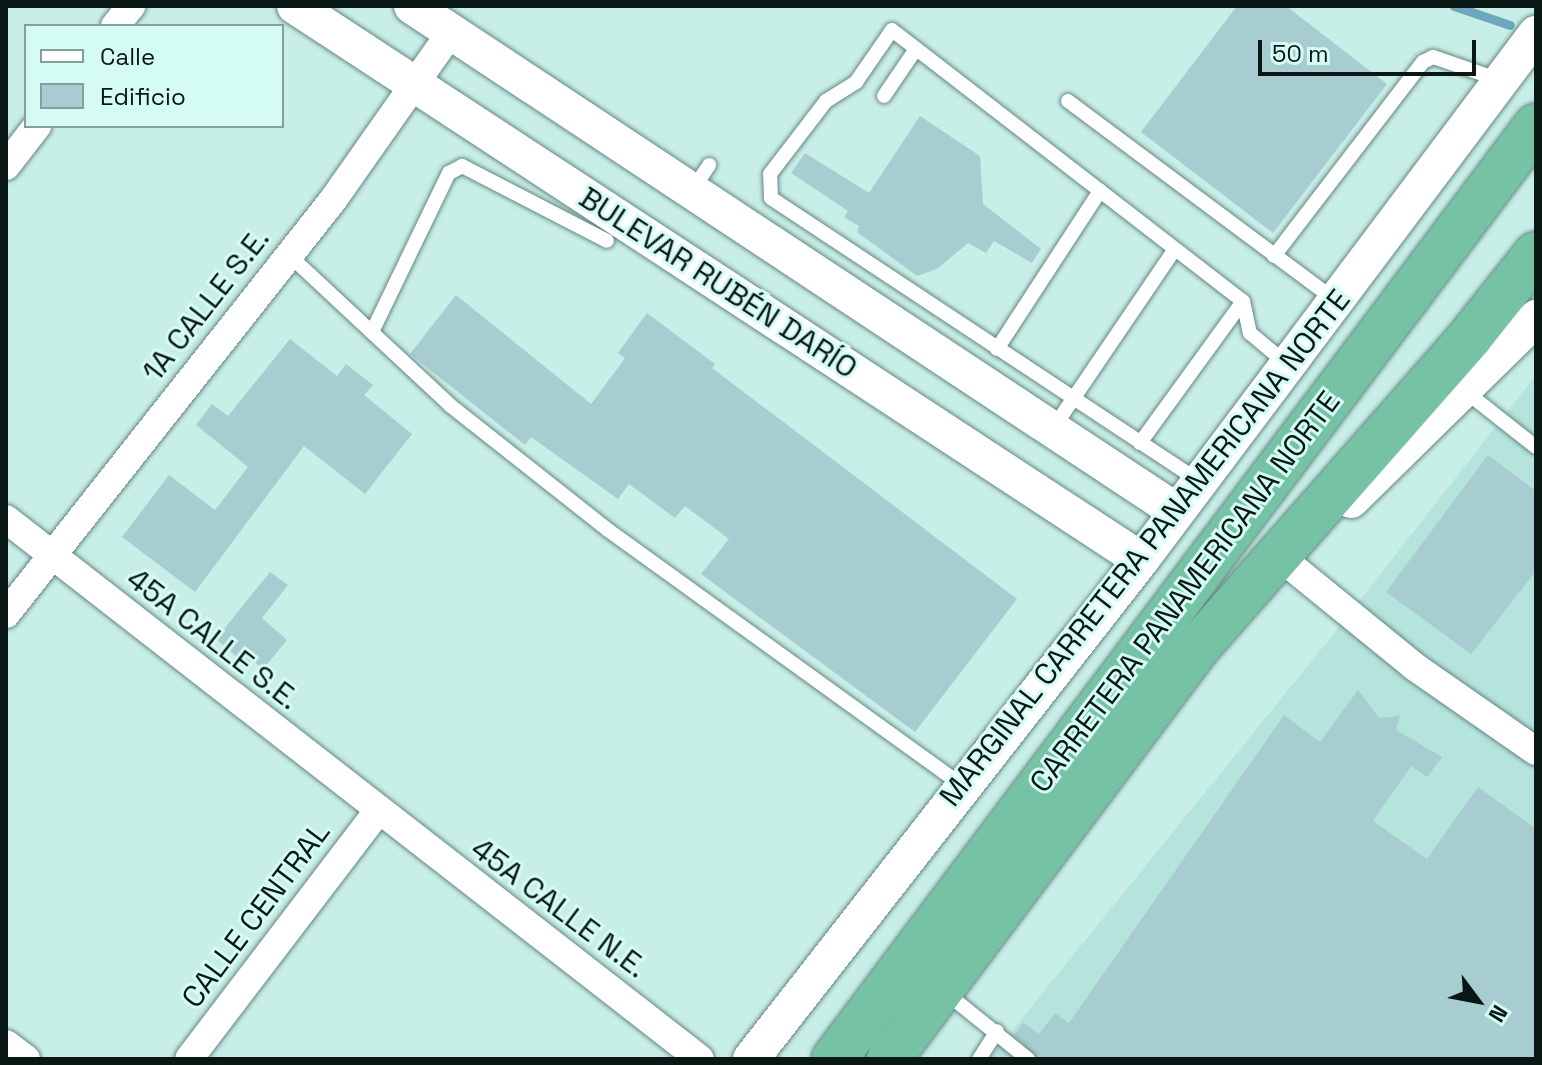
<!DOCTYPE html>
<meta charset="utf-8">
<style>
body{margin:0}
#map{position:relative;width:1542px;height:1065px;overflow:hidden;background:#c8eee8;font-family:"Space Grotesk",sans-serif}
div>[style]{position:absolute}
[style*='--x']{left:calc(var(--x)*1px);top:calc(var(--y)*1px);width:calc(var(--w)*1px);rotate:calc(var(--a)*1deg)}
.built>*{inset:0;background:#b5e4dd}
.stream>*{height:9px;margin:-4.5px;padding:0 4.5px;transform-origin:4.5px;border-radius:4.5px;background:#6da7bb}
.building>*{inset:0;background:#a7cdd0}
.roads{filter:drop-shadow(0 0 2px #648781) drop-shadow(0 0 2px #648781)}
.service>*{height:14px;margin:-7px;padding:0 7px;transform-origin:7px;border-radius:7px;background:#fff}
.minor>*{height:28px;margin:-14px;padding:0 14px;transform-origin:14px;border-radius:14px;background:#fff}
.tertiary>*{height:36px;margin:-18px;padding:0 18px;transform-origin:18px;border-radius:18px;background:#fff}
.trunk>*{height:44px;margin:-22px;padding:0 22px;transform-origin:22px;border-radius:22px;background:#76c2a4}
span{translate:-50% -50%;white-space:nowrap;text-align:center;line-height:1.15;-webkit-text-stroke:6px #d5fbf5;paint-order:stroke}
.street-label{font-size:30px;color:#091715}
.frame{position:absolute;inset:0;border:8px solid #091715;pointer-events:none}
.legend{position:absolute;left:24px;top:24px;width:260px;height:104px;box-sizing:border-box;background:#d5fbf5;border:2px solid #83a09b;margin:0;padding:10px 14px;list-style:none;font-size:24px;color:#091715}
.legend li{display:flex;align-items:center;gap:16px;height:40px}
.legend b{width:40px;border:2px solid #83a09b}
.north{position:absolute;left:1438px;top:961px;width:80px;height:80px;-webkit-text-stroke:6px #d5fbf5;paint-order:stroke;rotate:122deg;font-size:22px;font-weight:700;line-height:32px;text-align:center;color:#091715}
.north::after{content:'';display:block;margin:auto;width:28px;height:36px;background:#091715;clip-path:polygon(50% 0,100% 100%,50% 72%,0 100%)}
.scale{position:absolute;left:1258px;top:40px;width:218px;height:36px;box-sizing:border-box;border:4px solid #091715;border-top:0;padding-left:10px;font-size:24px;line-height:28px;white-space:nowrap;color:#091715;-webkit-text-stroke:6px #d5fbf5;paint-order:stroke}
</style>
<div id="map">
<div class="built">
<div style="clip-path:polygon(1536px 375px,1536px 1059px,989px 1059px,1336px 631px)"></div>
</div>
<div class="stream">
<div style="--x:1454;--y:6;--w:59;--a:18.7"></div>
</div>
<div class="building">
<div style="clip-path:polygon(1237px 6px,1286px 6px,1387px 84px,1273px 233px,1141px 132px)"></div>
<div style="clip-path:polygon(920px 116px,980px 156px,983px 204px,1041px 249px,1032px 263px,994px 241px,986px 253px,968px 243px,937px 269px,917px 276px,857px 232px,859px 226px,844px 217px,848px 211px,791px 173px,805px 153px,869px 193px)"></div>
<div style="clip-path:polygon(456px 295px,591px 404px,625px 358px,618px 353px,647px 313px,715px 364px,712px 368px,1017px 599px,915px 732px,701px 574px,729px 539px,685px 506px,675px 518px,629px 484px,618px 499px,531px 437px,525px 445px,410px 354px)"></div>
<div style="clip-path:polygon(290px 339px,337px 376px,346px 364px,373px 385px,364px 395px,412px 434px,365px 494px,304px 446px,195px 592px,122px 537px,169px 475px,215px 510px,248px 467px,196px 425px,212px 404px,228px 416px)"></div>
<div style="clip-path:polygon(1488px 455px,1536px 491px,1536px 571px,1471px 654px,1386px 592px)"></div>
<div style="clip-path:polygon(270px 572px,288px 585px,262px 618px,287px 640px,263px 669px,252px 660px,247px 665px,216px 639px)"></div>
<div style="clip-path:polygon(1358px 690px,1379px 718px,1400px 716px,1396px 730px,1442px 757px,1427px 777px,1411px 766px,1373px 821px,1427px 859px,1478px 787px,1536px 829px,1536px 1059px,1038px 1059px,1014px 1035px,1023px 1022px,1039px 1034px,1055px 1013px,1069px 1023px,1284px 715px,1320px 742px)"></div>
</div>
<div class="roads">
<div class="service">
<div style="--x:884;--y:96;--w:57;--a:-55.8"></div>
<div style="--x:1068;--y:101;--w:334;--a:36.7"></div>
<div style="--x:693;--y:189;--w:29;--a:-56"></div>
<div style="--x:289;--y:255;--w:221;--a:43"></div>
<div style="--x:451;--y:406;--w:200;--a:38.3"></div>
<div style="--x:608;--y:530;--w:436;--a:35.8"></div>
<div style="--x:1274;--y:256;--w:245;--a:-52.5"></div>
<div style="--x:1423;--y:62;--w:11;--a:-27"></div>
<div style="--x:1433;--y:57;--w:71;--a:18.9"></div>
<div style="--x:372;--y:332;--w:177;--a:-64.2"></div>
<div style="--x:449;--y:173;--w:15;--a:-28"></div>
<div style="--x:462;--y:166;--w:163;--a:27.3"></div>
<div style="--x:997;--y:349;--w:189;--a:-56.9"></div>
<div style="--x:1465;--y:391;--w:90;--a:38.3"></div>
<div style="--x:1054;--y:427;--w:215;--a:-55.8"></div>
<div style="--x:1140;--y:443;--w:175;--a:-54"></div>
<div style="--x:1199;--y:481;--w:513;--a:-146.53"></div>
<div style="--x:771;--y:198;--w:24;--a:-92"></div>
<div style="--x:770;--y:174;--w:92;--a:-52.5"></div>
<div style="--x:826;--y:101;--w:36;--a:-32"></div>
<div style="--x:856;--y:82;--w:63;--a:-55.3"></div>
<div style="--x:892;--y:30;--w:443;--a:37.7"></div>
<div style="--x:1243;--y:301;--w:33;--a:78"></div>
<div style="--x:1250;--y:333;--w:50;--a:40.1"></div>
<div style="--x:945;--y:992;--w:107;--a:38.9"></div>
<div style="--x:979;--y:1059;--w:33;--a:-57"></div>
</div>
<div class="minor">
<div style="--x:115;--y:26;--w:26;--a:-51"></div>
<div style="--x:6;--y:166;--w:51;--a:-52.2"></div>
<div style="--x:6;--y:519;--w:879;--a:37.89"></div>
<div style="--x:1286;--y:562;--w:166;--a:39.1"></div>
<div style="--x:1415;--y:667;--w:147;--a:34.8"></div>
<div style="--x:6;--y:614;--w:528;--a:-51.7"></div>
<div style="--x:333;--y:200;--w:205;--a:-54.9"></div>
<div style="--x:6;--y:1044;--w:25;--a:37"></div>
<div style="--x:189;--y:1059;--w:310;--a:-52.7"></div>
</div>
<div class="tertiary">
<div style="--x:295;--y:6;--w:1011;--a:33.22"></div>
<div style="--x:412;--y:6;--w:916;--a:33.46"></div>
<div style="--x:1351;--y:500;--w:260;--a:-44.5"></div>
<div style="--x:751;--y:1059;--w:633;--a:-51.99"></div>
<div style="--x:1141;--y:560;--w:658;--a:-53.1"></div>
</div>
<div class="trunk">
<div style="--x:834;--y:1059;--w:1168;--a:-53.04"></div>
<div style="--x:889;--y:1059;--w:514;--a:-53.15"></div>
<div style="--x:1197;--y:648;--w:414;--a:-48.7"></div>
<div style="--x:1470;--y:337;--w:106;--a:-51.5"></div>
</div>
</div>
<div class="street-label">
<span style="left:718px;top:283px;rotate:33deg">BULEVAR RUBÉN DARÍO</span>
<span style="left:206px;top:305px;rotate:-52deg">1A CALLE S.E.</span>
<span style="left:1145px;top:548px;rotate:-52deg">MARGINAL CARRETERA PANAMERICANA NORTE</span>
<span style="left:1185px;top:592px;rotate:-53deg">CARRETERA PANAMERICANA NORTE</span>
<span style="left:213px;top:639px;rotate:38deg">45A CALLE S.E.</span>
<span style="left:559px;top:908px;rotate:37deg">45A CALLE N.E.</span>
<span style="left:256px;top:915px;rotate:-53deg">CALLE CENTRAL</span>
</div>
<div class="frame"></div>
<ul class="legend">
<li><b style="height:10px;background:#fff"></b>Calle</li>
<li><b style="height:22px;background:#a7cdd0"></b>Edificio</li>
</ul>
<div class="north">N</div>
<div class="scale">50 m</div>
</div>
